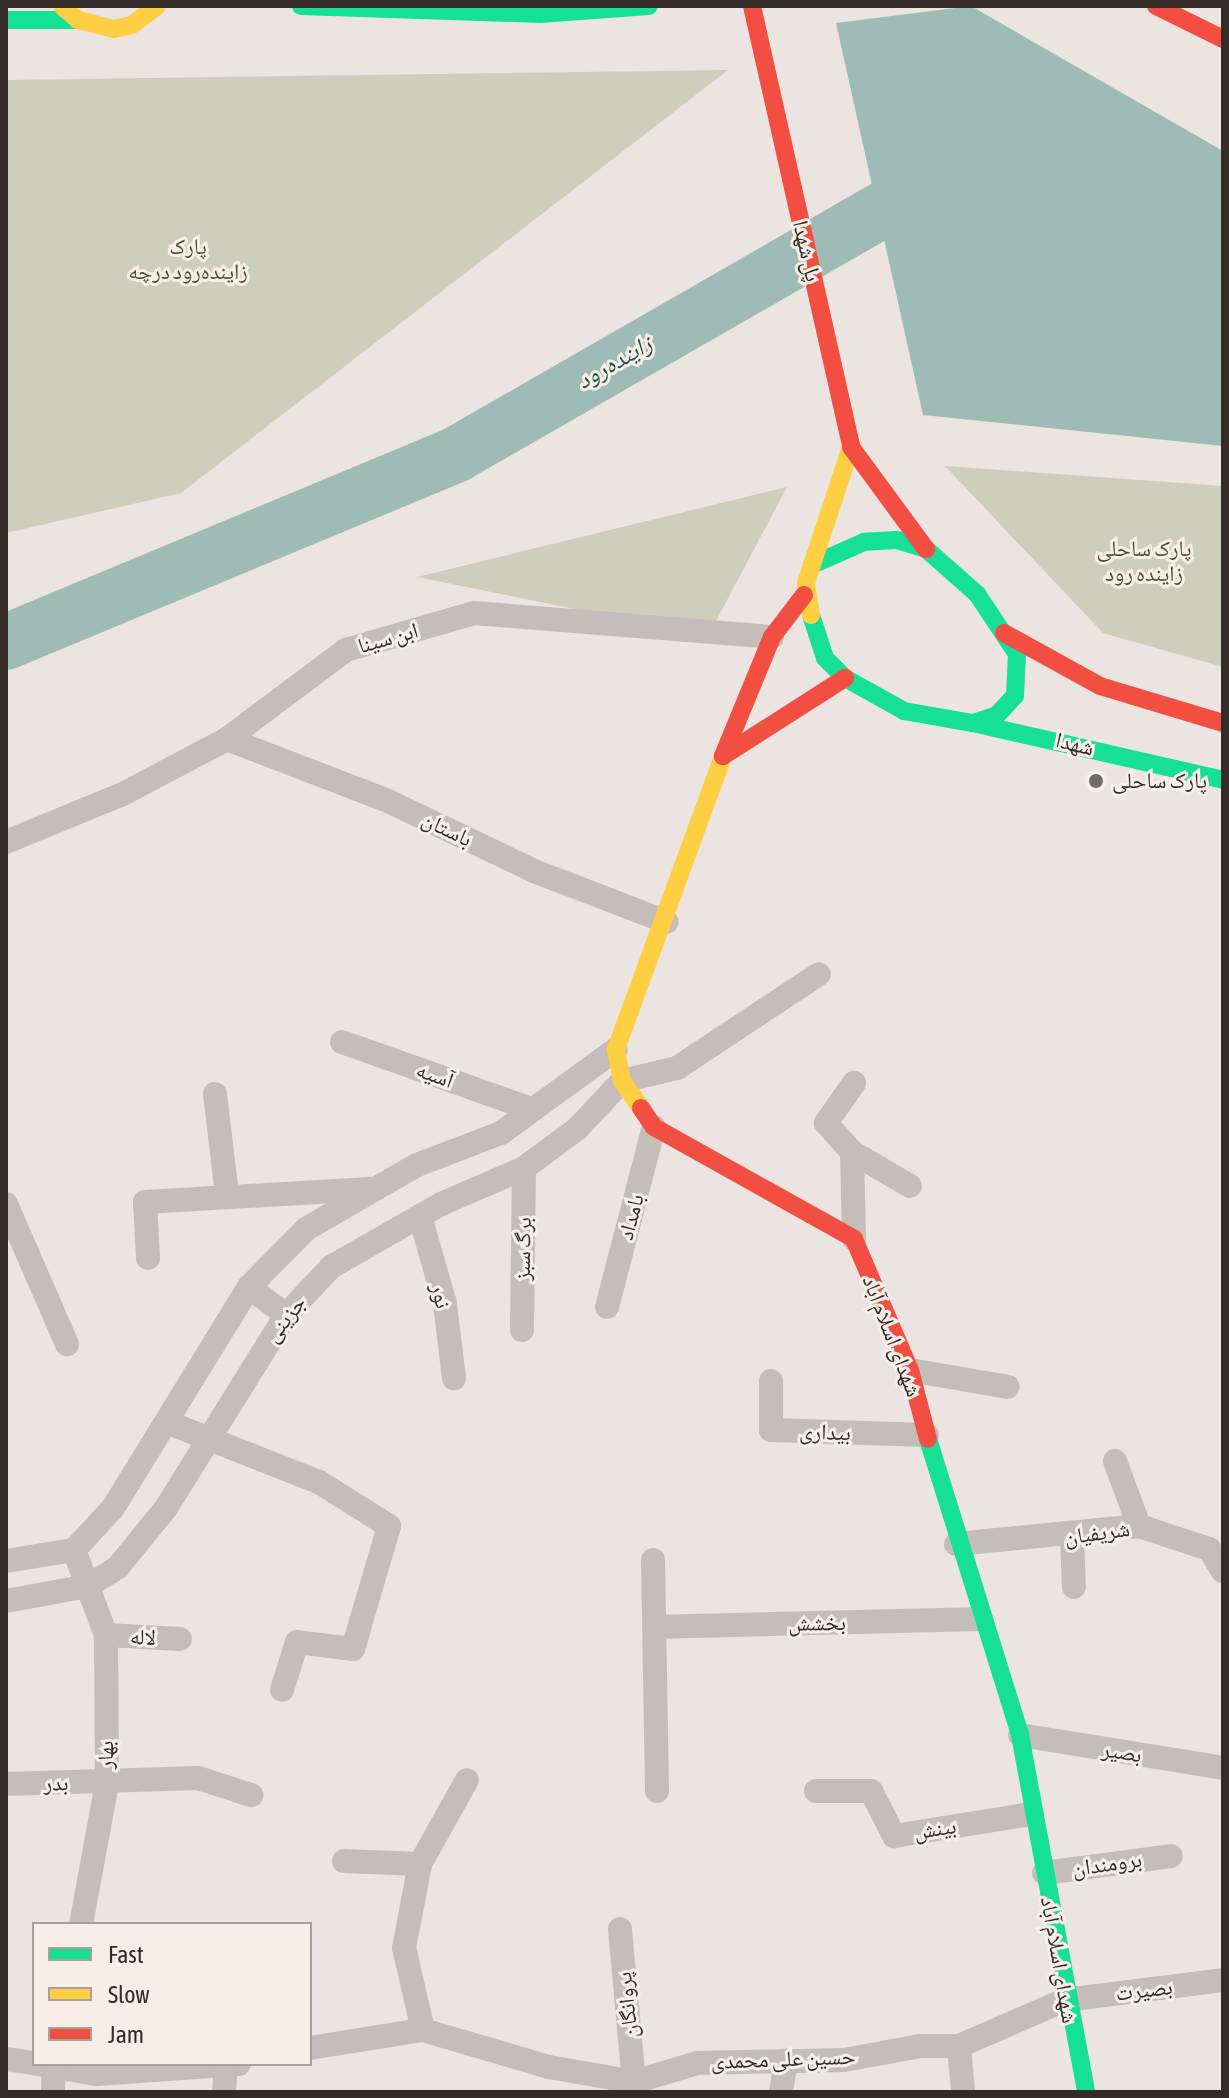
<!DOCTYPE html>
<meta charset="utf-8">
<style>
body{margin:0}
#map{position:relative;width:1229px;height:2098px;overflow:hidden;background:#ebe4e0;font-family:"Asap Condensed","Noto Naskh Arabic",sans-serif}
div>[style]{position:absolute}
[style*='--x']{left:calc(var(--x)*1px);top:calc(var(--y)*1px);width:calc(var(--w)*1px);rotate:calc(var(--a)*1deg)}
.green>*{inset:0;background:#cecebc}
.water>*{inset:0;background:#9fbbb6}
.river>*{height:56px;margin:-28px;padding:0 28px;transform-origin:28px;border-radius:28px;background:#9fbbb6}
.street>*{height:24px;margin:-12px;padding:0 12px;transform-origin:12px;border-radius:12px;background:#c4bdb9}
.fast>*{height:18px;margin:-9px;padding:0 9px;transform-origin:9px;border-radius:9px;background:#16e098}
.slow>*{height:18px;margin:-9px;padding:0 9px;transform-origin:9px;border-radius:9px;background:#ffcf43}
.jam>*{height:18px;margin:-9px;padding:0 9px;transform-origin:9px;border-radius:9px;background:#f24e42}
.dots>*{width:22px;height:22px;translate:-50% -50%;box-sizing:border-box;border:4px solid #f7eee8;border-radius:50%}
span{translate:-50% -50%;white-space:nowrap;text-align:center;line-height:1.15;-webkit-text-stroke:6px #f7eee8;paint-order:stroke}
.park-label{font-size:22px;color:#49502f}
.street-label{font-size:22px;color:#342a28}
.poi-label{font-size:22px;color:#342a28}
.left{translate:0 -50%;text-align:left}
.water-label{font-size:24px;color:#22514d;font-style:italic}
.frame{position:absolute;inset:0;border:8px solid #342a28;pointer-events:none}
.legend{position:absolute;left:32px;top:1922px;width:280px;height:144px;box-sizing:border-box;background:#f7eee8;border:2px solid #a9a09b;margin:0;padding:10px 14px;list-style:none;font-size:24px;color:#342a28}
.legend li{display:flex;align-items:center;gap:16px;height:40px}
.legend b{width:40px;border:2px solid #a9a09b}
</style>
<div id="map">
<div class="green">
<div style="clip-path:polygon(728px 70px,181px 493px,6px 533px,6px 80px)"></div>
<div style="clip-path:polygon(945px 466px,1223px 486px,1223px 667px,1103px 633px)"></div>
<div style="clip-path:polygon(787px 487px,708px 636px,417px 577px)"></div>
</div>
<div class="water">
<div style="clip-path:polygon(971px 6px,1223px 151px,1223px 446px,923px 415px,836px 23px)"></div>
</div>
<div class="river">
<div style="--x:6;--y:642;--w:489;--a:-22.6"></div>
<div style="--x:457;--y:454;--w:560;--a:-29.86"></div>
</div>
<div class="street">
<div style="--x:227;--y:739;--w:170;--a:21"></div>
<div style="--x:386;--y:800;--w:164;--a:25.6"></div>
<div style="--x:534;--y:871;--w:142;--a:21"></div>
<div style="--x:6;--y:842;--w:126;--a:-22.3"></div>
<div style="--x:123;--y:794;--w:118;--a:-27.9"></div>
<div style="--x:227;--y:739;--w:149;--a:-36.8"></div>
<div style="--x:346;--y:650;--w:133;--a:-16.1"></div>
<div style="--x:474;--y:613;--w:299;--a:4.6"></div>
<div style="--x:342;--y:1042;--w:197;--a:19.5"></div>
<div style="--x:215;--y:1094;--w:102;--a:83.2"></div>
<div style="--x:852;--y:1152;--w:67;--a:30.4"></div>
<div style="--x:6;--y:1204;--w:153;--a:66.5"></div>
<div style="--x:420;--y:1216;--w:91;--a:74.1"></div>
<div style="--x:445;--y:1304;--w:75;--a:83.1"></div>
<div style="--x:854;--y:1239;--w:87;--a:-91.3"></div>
<div style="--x:852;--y:1152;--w:39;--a:-132"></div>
<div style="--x:826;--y:1123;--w:49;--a:-55"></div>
<div style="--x:148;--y:1258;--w:56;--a:-93.1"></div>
<div style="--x:145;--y:1202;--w:225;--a:-3.3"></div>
<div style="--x:249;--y:1287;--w:46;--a:37.1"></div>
<div style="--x:607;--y:1307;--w:186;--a:-75.4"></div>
<div style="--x:522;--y:1330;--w:162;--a:-89.3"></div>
<div style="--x:910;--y:1370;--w:99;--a:9.8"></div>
<div style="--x:771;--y:1381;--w:49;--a:90"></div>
<div style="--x:771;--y:1430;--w:156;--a:1.8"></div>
<div style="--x:169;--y:1423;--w:161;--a:21.5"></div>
<div style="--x:319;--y:1482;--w:83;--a:32.2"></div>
<div style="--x:389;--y:1526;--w:128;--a:106.3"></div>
<div style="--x:353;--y:1649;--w:56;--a:-172.9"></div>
<div style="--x:297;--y:1642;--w:50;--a:107.4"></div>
<div style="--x:1115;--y:1461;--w:69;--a:69.7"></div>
<div style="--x:1072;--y:1538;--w:49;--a:87.7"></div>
<div style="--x:956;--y:1544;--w:184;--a:-5.6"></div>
<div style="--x:1139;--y:1526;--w:74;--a:18.2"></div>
<div style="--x:1209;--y:1549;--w:26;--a:58"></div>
<div style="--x:74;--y:1550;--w:91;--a:69.4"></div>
<div style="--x:106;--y:1635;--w:148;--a:89.6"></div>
<div style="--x:107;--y:1783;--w:143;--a:100.4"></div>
<div style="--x:653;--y:1560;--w:231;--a:89"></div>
<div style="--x:6;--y:1561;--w:69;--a:-9.2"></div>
<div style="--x:74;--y:1550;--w:57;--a:-47.1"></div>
<div style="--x:113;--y:1508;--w:259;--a:-58.4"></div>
<div style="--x:249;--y:1287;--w:81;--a:-45.5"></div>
<div style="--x:306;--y:1229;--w:128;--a:-30"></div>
<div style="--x:417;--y:1165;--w:90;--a:-20.9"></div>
<div style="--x:501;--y:1133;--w:142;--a:-36.1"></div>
<div style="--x:6;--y:1601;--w:83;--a:-10.4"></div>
<div style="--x:88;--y:1586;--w:36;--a:-32"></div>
<div style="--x:118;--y:1567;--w:76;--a:-50.9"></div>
<div style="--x:166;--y:1508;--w:227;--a:-58.1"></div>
<div style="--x:286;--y:1315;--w:66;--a:-46.8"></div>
<div style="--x:331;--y:1267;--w:127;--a:-29.8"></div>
<div style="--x:441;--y:1204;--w:90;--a:-23.4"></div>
<div style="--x:524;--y:1168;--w:66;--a:-36.3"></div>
<div style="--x:577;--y:1129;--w:66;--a:-46.8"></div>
<div style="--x:622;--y:1081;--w:57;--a:-13.3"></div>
<div style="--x:677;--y:1068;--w:170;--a:-33.5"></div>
<div style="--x:654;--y:1627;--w:327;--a:-1.4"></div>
<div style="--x:106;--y:1635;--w:74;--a:3.1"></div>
<div style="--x:1020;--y:1735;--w:206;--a:9.2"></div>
<div style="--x:6;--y:1784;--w:192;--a:-1.8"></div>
<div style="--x:198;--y:1778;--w:56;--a:17.8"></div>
<div style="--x:816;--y:1791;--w:55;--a:0"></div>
<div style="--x:871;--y:1791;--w:51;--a:62.9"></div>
<div style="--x:894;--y:1836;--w:140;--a:-9.1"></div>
<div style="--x:344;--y:1861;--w:76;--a:2.3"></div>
<div style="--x:1044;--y:1873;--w:128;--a:-7.6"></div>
<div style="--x:620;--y:1929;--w:154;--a:84.8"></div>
<div style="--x:423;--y:2030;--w:84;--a:-103"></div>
<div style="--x:404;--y:1948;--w:86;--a:-79.2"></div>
<div style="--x:420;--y:1864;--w:96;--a:-60.8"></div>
<div style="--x:959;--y:2046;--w:46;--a:85"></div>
<div style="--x:310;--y:2048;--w:114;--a:-9.1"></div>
<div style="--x:423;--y:2030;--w:131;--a:16.4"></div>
<div style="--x:549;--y:2067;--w:86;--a:10"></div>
<div style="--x:634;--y:2082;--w:66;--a:-16.8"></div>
<div style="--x:697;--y:2063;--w:147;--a:-1.2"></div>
<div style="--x:844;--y:2060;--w:77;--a:-10.4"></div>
<div style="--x:920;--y:2046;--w:39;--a:0"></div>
<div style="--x:959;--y:2046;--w:116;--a:-23.5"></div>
<div style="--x:1065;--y:2000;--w:159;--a:-7.2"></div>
<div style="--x:6;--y:2059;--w:28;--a:8"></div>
<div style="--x:37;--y:2064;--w:61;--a:9.5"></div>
<div style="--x:97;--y:2074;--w:142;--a:-4"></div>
<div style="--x:53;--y:2092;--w:28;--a:-88"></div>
<div style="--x:224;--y:2092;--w:28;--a:-86"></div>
<div style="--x:781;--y:2092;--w:32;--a:-81"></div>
</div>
<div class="fast">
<div style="--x:301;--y:6;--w:239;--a:1.9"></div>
<div style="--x:540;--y:14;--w:109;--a:-4.2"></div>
<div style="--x:6;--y:20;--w:72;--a:0"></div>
<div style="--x:811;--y:615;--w:45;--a:72"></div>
<div style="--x:825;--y:658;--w:28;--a:45"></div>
<div style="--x:845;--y:678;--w:68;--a:29.2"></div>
<div style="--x:904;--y:711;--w:70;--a:9.9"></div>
<div style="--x:973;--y:723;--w:25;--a:-18"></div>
<div style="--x:997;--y:715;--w:26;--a:-47"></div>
<div style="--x:1015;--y:696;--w:42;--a:-87.3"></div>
<div style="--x:1017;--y:654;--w:72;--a:-123.7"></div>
<div style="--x:977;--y:594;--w:68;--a:-138.6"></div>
<div style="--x:926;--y:549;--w:30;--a:-163"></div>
<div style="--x:897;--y:540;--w:33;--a:177"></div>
<div style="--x:864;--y:542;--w:57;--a:156.1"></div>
<div style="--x:973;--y:723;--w:256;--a:12.8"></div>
<div style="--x:928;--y:1439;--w:310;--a:72.7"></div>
<div style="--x:1020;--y:1735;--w:363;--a:79.5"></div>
</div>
<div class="slow">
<div style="--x:62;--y:6;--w:21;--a:41"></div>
<div style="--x:78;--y:20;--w:37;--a:14"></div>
<div style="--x:114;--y:29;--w:18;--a:-13"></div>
<div style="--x:132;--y:25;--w:31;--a:-37"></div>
<div style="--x:811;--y:615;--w:32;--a:-99"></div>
<div style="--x:806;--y:583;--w:143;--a:-71.7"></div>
<div style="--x:641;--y:1108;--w:33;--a:-125"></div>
<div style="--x:622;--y:1081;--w:33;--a:-101"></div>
<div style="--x:616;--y:1049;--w:312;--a:-69.9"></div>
</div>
<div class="jam">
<div style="--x:752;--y:6;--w:452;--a:77.3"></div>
<div style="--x:851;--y:447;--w:127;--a:53.7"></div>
<div style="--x:1156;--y:6;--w:75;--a:26.2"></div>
<div style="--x:804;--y:595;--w:53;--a:127.3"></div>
<div style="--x:772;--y:637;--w:129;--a:112.4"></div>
<div style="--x:723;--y:756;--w:145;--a:-32.6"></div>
<div style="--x:1004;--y:633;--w:110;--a:28.9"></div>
<div style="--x:1100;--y:686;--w:128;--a:16.7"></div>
<div style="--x:641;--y:1108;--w:23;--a:56"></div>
<div style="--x:654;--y:1127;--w:229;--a:29.2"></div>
<div style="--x:854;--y:1239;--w:142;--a:66.9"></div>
<div style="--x:910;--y:1370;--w:71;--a:75.4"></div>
</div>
<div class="dots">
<div style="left:1096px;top:781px;background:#746b68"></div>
</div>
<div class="park-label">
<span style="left:188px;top:259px">پارک<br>زاینده‌رود درچه</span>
<span style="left:1144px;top:561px">پارک ساحلی<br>زاینده رود</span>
</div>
<div class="street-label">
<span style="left:807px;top:251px;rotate:77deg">پل شهدا</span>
<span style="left:388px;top:638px;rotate:-16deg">ابن سینا</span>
<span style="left:1075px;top:744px;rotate:14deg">شهدا</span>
<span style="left:447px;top:829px;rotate:26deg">باستان</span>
<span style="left:435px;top:1075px;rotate:20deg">آسیه</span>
<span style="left:631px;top:1217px;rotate:-75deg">بامداد</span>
<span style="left:523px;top:1249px;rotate:-89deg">برگ سبز</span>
<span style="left:441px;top:1296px;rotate:77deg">نور</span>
<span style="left:285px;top:1319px;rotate:-52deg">جزینی</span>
<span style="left:892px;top:1336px;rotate:69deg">شهدای اسلام آباد</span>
<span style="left:825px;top:1432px;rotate:2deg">بیداری</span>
<span style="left:1097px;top:1533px;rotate:-8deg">شریفیان</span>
<span style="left:817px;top:1623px;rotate:-1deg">بخشش</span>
<span style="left:143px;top:1637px;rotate:3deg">لاله</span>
<span style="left:1122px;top:1752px;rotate:9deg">بصیر</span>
<span style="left:106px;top:1755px;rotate:-90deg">بهار</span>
<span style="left:56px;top:1783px;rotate:-1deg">بدر</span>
<span style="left:935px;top:1829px;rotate:-9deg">بینش</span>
<span style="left:1107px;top:1864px;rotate:-8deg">برومندان</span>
<span style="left:1059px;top:1960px;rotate:80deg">شهدای اسلام آباد</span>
<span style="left:1144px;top:1990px;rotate:-7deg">بصیرت</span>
<span style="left:627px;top:2005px;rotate:-96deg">پروانگان</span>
<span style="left:783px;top:2059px;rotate:-2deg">حسین علی محمدی</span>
</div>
<div class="poi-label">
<span class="left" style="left:1112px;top:781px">پارک ساحلی</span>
</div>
<div class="water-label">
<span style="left:614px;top:362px;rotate:-30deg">زاینده‌رود</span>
</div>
<div class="frame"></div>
<ul class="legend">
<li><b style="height:10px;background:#16e098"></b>Fast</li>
<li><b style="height:10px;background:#ffcf43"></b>Slow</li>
<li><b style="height:10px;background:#f24e42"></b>Jam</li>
</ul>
</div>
